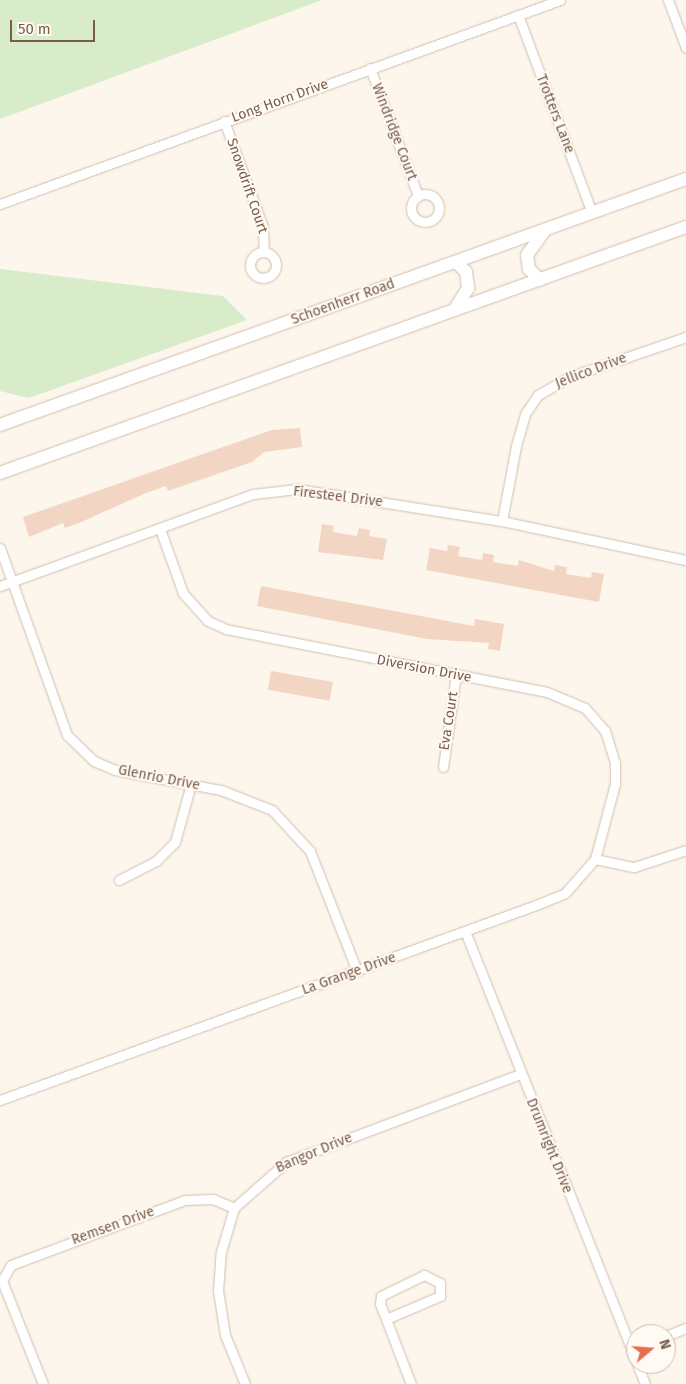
<!DOCTYPE html>
<style>
body{margin:0}
#map{position:relative;width:686px;height:1384px;overflow:hidden;background:#fdf6ec;font-family:"Fira Sans",sans-serif}
div>[style]{position:absolute}
[style*='--x']{left:calc(var(--x)*1px);top:calc(var(--y)*1px);width:calc(var(--w)*1px);rotate:calc(var(--a)*1deg)}
.green>*{inset:0;background:#d8ecc9}
.building>*{inset:0;background:#f3d5c3;transform-origin:0 0}
.roads{filter:drop-shadow(0 0 1px #d1beb0) drop-shadow(0 0 1px #d1beb0)}
.street>*{height:9px;margin:-4.5px;padding:0 4.5px;transform-origin:4.5px;border-radius:4.5px;background:#fff}
.street>.ring{margin:-4.5px;padding:0;box-sizing:content-box;background:none;border:9px solid #fff;border-radius:50%}
.secondary>*{height:12px;margin:-6px;padding:0 6px;transform-origin:6px;border-radius:6px;background:#fff}
span{translate:-50% -50%;white-space:nowrap;text-align:center;line-height:1.15;-webkit-text-stroke:4px #fffaf3;paint-order:stroke}
.street-label{font-size:14px;color:#7a5c4d}
.north{position:absolute;left:626px;top:1324px;width:50px;height:50px;box-sizing:border-box;background:#fffaf3;border:1px solid #cabbb1;border-radius:50%;rotate:72deg;font-size:14px;font-weight:700;line-height:20px;text-align:center;color:#7a5c4d}
.north::after{content:'';display:block;margin:auto;width:18px;height:22px;background:#e76f51;clip-path:polygon(50% 0,100% 100%,50% 72%,0 100%)}
.scale{position:absolute;left:10px;top:20px;width:85px;height:22px;box-sizing:border-box;border:2px solid #7a5c4d;border-top:0;padding-left:6px;font-size:15px;line-height:18px;white-space:nowrap;color:#7a5c4d;-webkit-text-stroke:4px #fffaf3;paint-order:stroke}
</style>
<div id="map">
<div class="green">
<div style="clip-path:polygon(0 0,322px 0,0 119px)"></div>
<div style="clip-path:polygon(0 269px,223px 296px,247px 320px,29px 398px,0 391px)"></div>
</div>
<div class="building">
<div style="clip-path:polygon(300px 428px,302px 447px,264px 452px,252px 462px,168px 491px,166px 486px,146px 493px,79px 523px,65px 528px,63px 523px,29px 537px,23px 517px,272px 430px)"></div>
<div style="clip-path:polygon(322px 524px,334px 526px,333px 532px,357px 536px,359px 528px,370px 530px,369px 536px,387px 539px,383px 560px,318px 552px)"></div>
<div style="clip-path:polygon(448px 545px,460px 547px,458px 556px,482px 560px,483px 553px,494px 555px,493px 562px,518px 566px,519px 560px,554px 571px,555px 565px,567px 567px,566px 574px,591px 578px,592px 572px,604px 574px,599px 602px,426px 570px,430px 548px,447px 551px)"></div>
<div style="clip-path:polygon(261px 586px,474px 626px,475px 619px,504px 624px,500px 651px,488px 649px,489px 643px,427px 639px,257px 606px)"></div>
<div style="left:271px;top:671px;width:63px;height:19px;rotate:10deg"></div>
</div>
<div class="roads">
<div class="street">
<div style="--x:668;--y:0;--w:51;--a:69.4"></div>
<div style="--x:518;--y:15;--w:211;--a:69.5"></div>
<div style="--x:370;--y:68;--w:137;--a:69.4"></div>
<div style="--x:224;--y:121;--w:113;--a:69.8"></div>
<div style="--x:263;--y:227;--w:24;--a:88"></div>
<div class="ring" style="left:411px;top:194px;width:19px;height:19px"></div>
<div style="--x:0;--y:204;--w:596;--a:-20.02"></div>
<div class="ring" style="left:250px;top:252px;width:17px;height:17px"></div>
<div style="--x:502;--y:521;--w:76;--a:-79.4"></div>
<div style="--x:516;--y:446;--w:33;--a:-74"></div>
<div style="--x:525;--y:414;--w:23;--a:-56"></div>
<div style="--x:538;--y:395;--w:36;--a:-30"></div>
<div style="--x:569;--y:377;--w:124;--a:-18.9"></div>
<div style="--x:0;--y:548;--w:199;--a:70.3"></div>
<div style="--x:67;--y:735;--w:37;--a:44"></div>
<div style="--x:94;--y:761;--w:23;--a:23"></div>
<div style="--x:115;--y:770;--w:108;--a:10.7"></div>
<div style="--x:221;--y:790;--w:55;--a:21.4"></div>
<div style="--x:272;--y:810;--w:56;--a:47.2"></div>
<div style="--x:310;--y:851;--w:129;--a:68.6"></div>
<div style="--x:0;--y:586;--w:269;--a:-20"></div>
<div style="--x:253;--y:494;--w:44;--a:-6.5"></div>
<div style="--x:297;--y:489;--w:207;--a:8.9"></div>
<div style="--x:502;--y:521;--w:188;--a:12"></div>
<div style="--x:443;--y:767;--w:93;--a:-82"></div>
<div style="--x:595;--y:859;--w:40;--a:12"></div>
<div style="--x:634;--y:867;--w:55;--a:-18.1"></div>
<div style="--x:119;--y:880;--w:42;--a:-27.2"></div>
<div style="--x:156;--y:861;--w:27;--a:-45"></div>
<div style="--x:175;--y:842;--w:60;--a:-74.6"></div>
<div style="--x:465;--y:931;--w:462;--a:68.3"></div>
<div style="--x:0;--y:1100;--w:570;--a:-19.99"></div>
<div style="--x:536;--y:905;--w:31;--a:-22"></div>
<div style="--x:565;--y:893;--w:45;--a:-48.6"></div>
<div style="--x:595;--y:859;--w:78;--a:-75.1"></div>
<div style="--x:615;--y:784;--w:21;--a:-90"></div>
<div style="--x:615;--y:763;--w:34;--a:-107"></div>
<div style="--x:605;--y:731;--w:30;--a:-131"></div>
<div style="--x:585;--y:708;--w:41;--a:-157.2"></div>
<div style="--x:547;--y:692;--w:327;--a:-168.9"></div>
<div style="--x:226;--y:629;--w:20;--a:-156"></div>
<div style="--x:208;--y:621;--w:38;--a:-132"></div>
<div style="--x:183;--y:593;--w:68;--a:-109.8"></div>
<div style="--x:386;--y:1319;--w:59;--a:-23.1"></div>
<div style="--x:440;--y:1296;--w:13;--a:-90"></div>
<div style="--x:440;--y:1283;--w:18;--a:-153"></div>
<div style="--x:424;--y:1275;--w:48;--a:154"></div>
<div style="--x:381;--y:1296;--w:8;--a:97"></div>
<div style="--x:380;--y:1304;--w:16;--a:68"></div>
<div style="--x:386;--y:1319;--w:70;--a:69"></div>
<div style="--x:666;--y:1336;--w:22;--a:-22"></div>
<div style="--x:637;--y:1364;--w:22;--a:68"></div>
<div style="--x:43;--y:1384;--w:111;--a:-111.7"></div>
<div style="--x:2;--y:1281;--w:18;--a:-61"></div>
<div style="--x:11;--y:1265;--w:186;--a:-20.5"></div>
<div style="--x:185;--y:1200;--w:28;--a:-2"></div>
<div style="--x:213;--y:1199;--w:23;--a:23"></div>
<div style="--x:245;--y:1384;--w:53;--a:-112.2"></div>
<div style="--x:225;--y:1335;--w:45;--a:-99"></div>
<div style="--x:218;--y:1291;--w:39;--a:-86"></div>
<div style="--x:221;--y:1252;--w:46;--a:-73.5"></div>
<div style="--x:234;--y:1208;--w:69;--a:-41.5"></div>
<div style="--x:286;--y:1162;--w:250;--a:-20.6"></div>
</div>
<div class="secondary">
<div style="--x:540;--y:280;--w:16;--a:-135"></div>
<div style="--x:529;--y:269;--w:14;--a:-98"></div>
<div style="--x:527;--y:255;--w:29;--a:-54"></div>
<div style="--x:455;--y:309;--w:25;--a:-58"></div>
<div style="--x:468;--y:288;--w:16;--a:-97"></div>
<div style="--x:466;--y:272;--w:14;--a:-135"></div>
<div style="--x:0;--y:425;--w:729;--a:-19.73"></div>
<div style="--x:0;--y:473;--w:729;--a:-19.73"></div>
</div>
</div>
<div class="street-label">
<span style="left:280px;top:101px;rotate:-20deg">Long Horn Drive</span>
<span style="left:555px;top:114px;rotate:69deg">Trotters Lane</span>
<span style="left:394px;top:132px;rotate:69deg">Windridge Court</span>
<span style="left:247px;top:186px;rotate:71deg">Snowdrift Court</span>
<span style="left:343px;top:302px;rotate:-20deg">Schoenherr Road</span>
<span style="left:591px;top:371px;rotate:-21deg">Jellico Drive</span>
<span style="left:338px;top:497px;rotate:7deg">Firesteel Drive</span>
<span style="left:424px;top:669px;rotate:11deg">Diversion Drive</span>
<span style="left:449px;top:721px;rotate:-81deg">Eva Court</span>
<span style="left:159px;top:778px;rotate:11deg">Glenrio Drive</span>
<span style="left:349px;top:974px;rotate:-20deg">La Grange Drive</span>
<span style="left:549px;top:1146px;rotate:68deg">Drumright Drive</span>
<span style="left:314px;top:1153px;rotate:-23deg">Bangor Drive</span>
<span style="left:113px;top:1226px;rotate:-20deg">Remsen Drive</span>
</div>
<div class="north">N</div>
<div class="scale">50 m</div>
</div>
